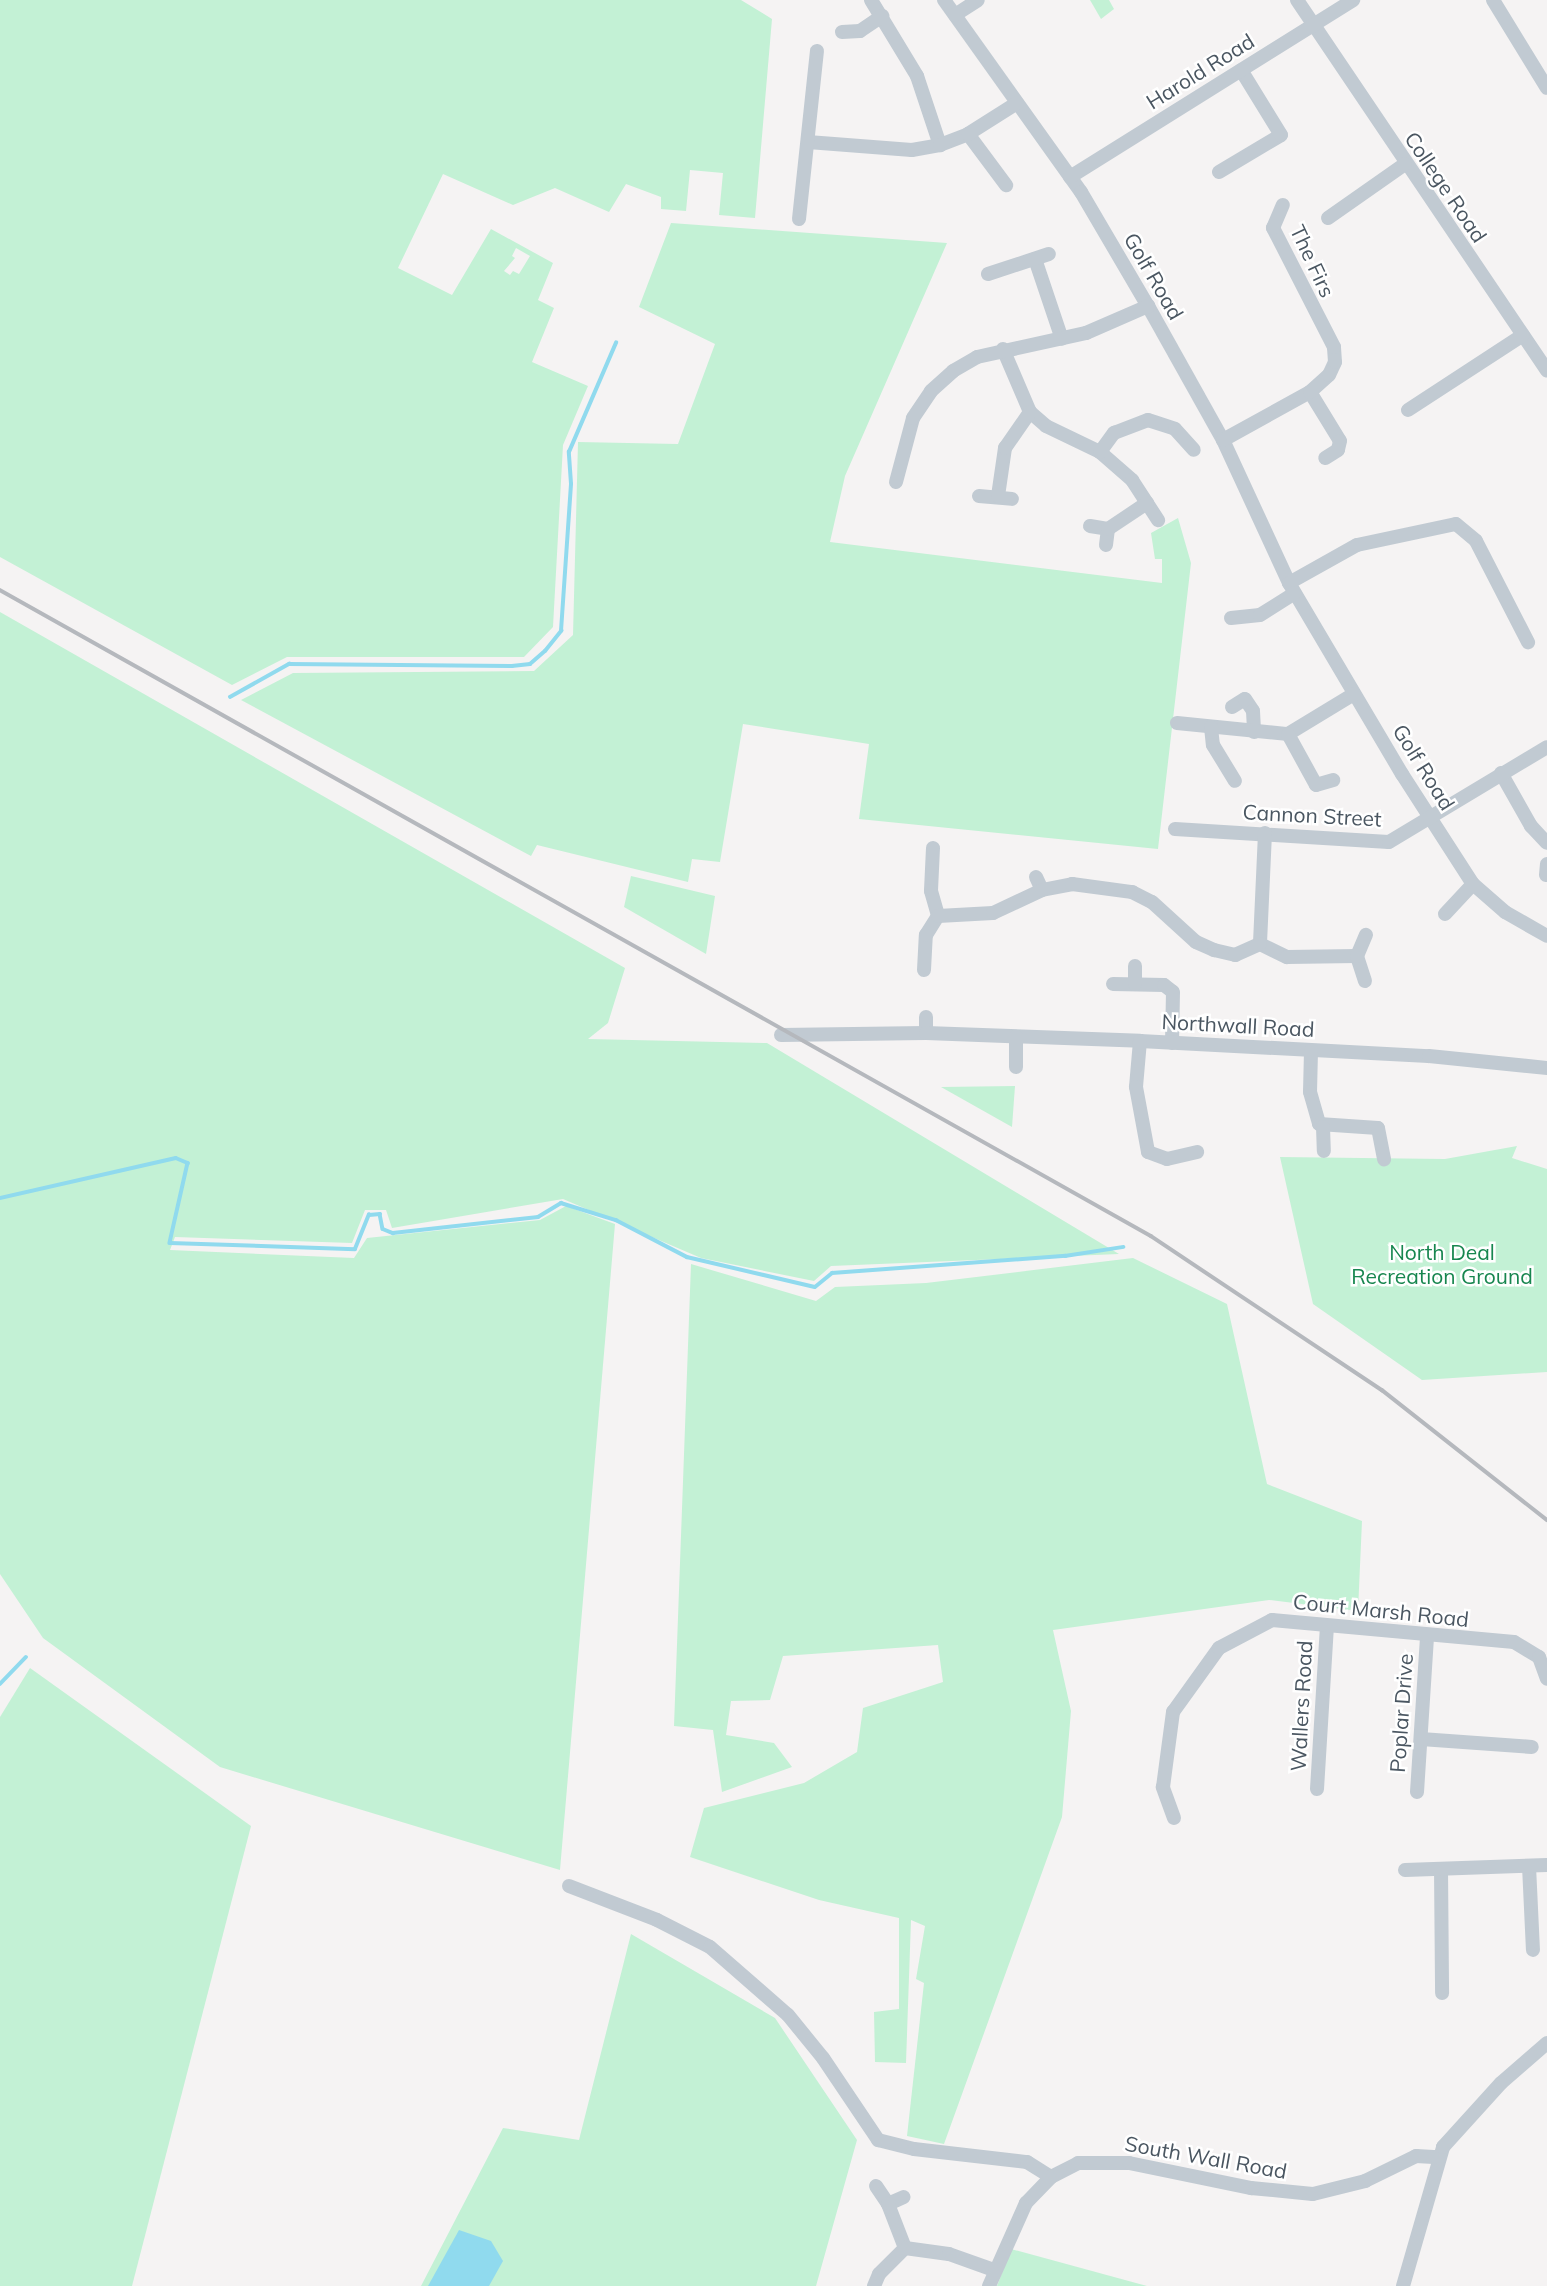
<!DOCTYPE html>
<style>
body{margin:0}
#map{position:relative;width:1547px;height:2286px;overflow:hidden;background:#f5f3f3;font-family:Mulish,sans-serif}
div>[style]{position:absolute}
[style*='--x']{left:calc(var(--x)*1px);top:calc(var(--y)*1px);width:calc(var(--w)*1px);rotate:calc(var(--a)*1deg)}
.green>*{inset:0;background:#c3f1d5}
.water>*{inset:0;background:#90daee}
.stream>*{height:3.5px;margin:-1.75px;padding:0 1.75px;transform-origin:1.75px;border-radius:1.75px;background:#90daee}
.minor>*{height:14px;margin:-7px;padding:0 7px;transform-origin:7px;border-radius:7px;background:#c1cad2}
.rail>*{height:3.5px;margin:-1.75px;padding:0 1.75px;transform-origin:1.75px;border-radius:1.75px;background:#b5b8bd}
span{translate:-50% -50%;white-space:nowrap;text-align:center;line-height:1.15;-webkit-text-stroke:5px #fff;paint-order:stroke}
.street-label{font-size:21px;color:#4a5661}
.park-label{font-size:21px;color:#17864f}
</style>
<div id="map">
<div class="green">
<div style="clip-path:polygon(evenodd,0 0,741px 0,772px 19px,755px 218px,719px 215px,723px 173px,690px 170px,686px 211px,661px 209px,661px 197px,626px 184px,609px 212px,555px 188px,513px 205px,443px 174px,398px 268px,452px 295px,491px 229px,553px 263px,538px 300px,554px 308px,532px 362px,588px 386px,563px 445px,553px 627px,524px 657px,287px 657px,232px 685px,0 557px,0 0,516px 248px,530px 256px,519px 274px,513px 271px,510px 275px,504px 271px,515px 258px,512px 256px,516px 248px)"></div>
<div style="clip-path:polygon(1090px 0,1109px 0,1114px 9px,1101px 19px)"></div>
<div style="clip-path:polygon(671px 223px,947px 243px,845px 476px,830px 542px,1162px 583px,1162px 559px,1155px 559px,1151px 533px,1178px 518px,1191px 563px,1158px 849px,859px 819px,869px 744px,743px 724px,720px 862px,692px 859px,688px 882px,537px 845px,531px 856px,241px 700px,293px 673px,534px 671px,573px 635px,578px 442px,678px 444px,715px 344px,639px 307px)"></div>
<div style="clip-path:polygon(0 612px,625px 968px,608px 1023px,588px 1039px,767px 1043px,1119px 1254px,831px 1266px,814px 1281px,701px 1258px,563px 1199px,392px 1228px,386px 1210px,365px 1210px,352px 1243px,175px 1237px,170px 1250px,354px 1258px,367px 1238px,540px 1220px,566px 1206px,615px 1224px,560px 1870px,220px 1767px,43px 1638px,0 1574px)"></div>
<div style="clip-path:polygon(631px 876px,715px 896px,706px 954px,624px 907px)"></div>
<div style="clip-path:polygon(1015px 1086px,1012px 1127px,941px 1087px)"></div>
<div style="clip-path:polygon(1517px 1146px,1512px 1158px,1547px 1169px,1547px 1372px,1422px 1380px,1313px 1304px,1280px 1157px,1445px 1159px)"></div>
<div style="clip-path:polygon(1133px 1258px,1227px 1304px,1267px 1484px,1362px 1521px,1358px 1611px,1269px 1600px,1053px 1630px,1071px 1711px,1062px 1817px,944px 2144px,907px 2136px,924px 1983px,916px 1979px,925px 1926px,911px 1920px,906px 2063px,875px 2062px,874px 2012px,899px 2009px,899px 1918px,819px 1900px,690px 1857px,704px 1808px,804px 1783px,857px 1752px,863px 1708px,943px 1682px,938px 1645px,783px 1656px,770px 1700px,731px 1701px,726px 1735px,774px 1743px,792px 1767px,722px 1792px,713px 1730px,674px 1726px,691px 1264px,816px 1301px,835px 1287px,926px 1283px)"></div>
<div style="clip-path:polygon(30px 1668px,251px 1826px,132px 2286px,0 2286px,0 1717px)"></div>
<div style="clip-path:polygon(631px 1934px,775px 2018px,857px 2140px,816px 2286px,421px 2286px,503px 2128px,579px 2140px)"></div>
<div style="clip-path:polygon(1011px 2249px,1147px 2286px,997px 2286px)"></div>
</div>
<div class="water">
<div style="clip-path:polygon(459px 2230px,491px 2241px,503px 2261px,489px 2286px,428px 2286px)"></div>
</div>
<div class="stream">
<div style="--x:230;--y:697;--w:68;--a:-29.2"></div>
<div style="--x:289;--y:664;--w:223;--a:0.5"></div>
<div style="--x:512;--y:666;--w:18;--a:-6"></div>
<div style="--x:530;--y:664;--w:20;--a:-41"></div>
<div style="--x:545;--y:651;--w:26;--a:-51"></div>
<div style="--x:561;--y:631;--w:147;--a:-86.1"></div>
<div style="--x:571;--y:484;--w:32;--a:-94"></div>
<div style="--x:569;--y:452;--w:119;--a:-66.7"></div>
<div style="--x:0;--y:1198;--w:180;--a:-12.8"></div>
<div style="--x:176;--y:1158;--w:13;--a:23"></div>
<div style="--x:188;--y:1163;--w:82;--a:102.7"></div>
<div style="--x:170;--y:1243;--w:185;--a:1.9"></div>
<div style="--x:355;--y:1249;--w:37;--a:-68"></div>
<div style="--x:369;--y:1215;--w:11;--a:-5"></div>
<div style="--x:380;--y:1214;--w:15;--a:79"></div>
<div style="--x:383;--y:1229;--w:11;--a:22"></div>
<div style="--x:393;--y:1233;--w:146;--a:-6.3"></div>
<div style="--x:538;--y:1217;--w:27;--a:-31"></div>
<div style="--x:561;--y:1203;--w:58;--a:17.2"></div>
<div style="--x:616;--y:1220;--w:80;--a:27.5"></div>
<div style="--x:687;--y:1257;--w:131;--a:13.2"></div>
<div style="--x:815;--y:1287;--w:22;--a:-39"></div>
<div style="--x:832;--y:1273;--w:234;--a:-4.2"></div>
<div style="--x:1065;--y:1256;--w:59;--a:-8.8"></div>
<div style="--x:0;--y:1684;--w:37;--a:-46"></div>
</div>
<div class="minor">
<div style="--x:871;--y:0;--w:89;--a:58.8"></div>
<div style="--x:917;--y:76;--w:73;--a:71.6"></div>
<div style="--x:944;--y:0;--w:236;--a:54.5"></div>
<div style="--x:1081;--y:192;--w:132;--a:59.6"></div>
<div style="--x:1148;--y:306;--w:154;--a:60.8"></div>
<div style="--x:1223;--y:440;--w:157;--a:65.2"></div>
<div style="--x:1289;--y:583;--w:222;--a:59.4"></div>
<div style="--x:1402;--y:774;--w:131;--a:57.2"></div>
<div style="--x:1473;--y:884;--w:43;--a:41.2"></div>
<div style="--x:1505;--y:912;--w:48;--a:29.7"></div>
<div style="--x:1297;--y:0;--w:447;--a:56"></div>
<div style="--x:1493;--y:0;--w:103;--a:58.5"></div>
<div style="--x:955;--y:15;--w:27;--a:-33"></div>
<div style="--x:842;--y:32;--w:18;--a:-3"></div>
<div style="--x:860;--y:31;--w:27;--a:-34"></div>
<div style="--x:968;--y:134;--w:64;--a:53.3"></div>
<div style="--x:808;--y:142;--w:104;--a:4.4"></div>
<div style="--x:912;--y:150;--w:28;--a:-10"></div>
<div style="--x:940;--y:145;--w:30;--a:-21"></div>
<div style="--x:968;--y:134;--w:58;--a:-32.3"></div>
<div style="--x:1219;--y:172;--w:72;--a:-30.8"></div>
<div style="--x:1281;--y:135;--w:76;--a:-121.6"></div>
<div style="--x:1070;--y:177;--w:334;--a:-32"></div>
<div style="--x:1328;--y:218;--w:94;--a:-35"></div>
<div style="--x:799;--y:219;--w:169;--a:-83.9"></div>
<div style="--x:1035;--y:259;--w:84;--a:71.4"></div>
<div style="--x:988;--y:274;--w:64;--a:-18.2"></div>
<div style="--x:1003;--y:349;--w:69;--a:66.8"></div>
<div style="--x:1030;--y:412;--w:21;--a:41"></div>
<div style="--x:1046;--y:426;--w:60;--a:25.7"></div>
<div style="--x:1100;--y:452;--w:43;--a:41.2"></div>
<div style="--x:1132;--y:480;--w:48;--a:57"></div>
<div style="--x:1310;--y:392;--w:57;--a:58.5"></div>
<div style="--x:1340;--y:441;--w:9;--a:103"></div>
<div style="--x:1338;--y:450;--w:15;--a:148"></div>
<div style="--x:1408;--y:410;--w:137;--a:-33.1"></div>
<div style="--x:1223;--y:440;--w:99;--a:-28.9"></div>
<div style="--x:1310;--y:392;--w:25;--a:-42"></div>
<div style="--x:1329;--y:375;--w:14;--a:-65"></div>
<div style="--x:1335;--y:362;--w:15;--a:-94"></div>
<div style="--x:1334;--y:347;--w:134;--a:-117.1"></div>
<div style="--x:1273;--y:228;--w:25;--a:-67"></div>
<div style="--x:1100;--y:452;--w:24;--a:-54"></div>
<div style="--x:1114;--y:433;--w:36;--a:-21"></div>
<div style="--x:1148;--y:420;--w:28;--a:18"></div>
<div style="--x:1175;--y:429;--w:28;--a:48"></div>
<div style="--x:896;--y:482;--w:66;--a:-75.1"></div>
<div style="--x:913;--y:418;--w:32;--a:-56"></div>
<div style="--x:931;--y:391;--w:30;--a:-42"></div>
<div style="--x:953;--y:371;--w:28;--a:-30"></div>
<div style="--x:977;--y:357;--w:112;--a:-12.4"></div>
<div style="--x:1086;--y:333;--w:68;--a:-23.5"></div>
<div style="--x:979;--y:496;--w:33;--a:5"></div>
<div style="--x:998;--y:496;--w:49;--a:-81.7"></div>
<div style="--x:1005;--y:448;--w:44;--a:-55.2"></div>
<div style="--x:1090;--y:526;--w:18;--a:9"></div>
<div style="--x:1106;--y:545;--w:16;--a:-83"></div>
<div style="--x:1108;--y:529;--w:47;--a:-33.7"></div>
<div style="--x:1289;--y:583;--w:78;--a:-29.2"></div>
<div style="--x:1357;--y:545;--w:101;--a:-12"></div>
<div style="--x:1456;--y:524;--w:26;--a:40"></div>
<div style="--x:1476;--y:541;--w:114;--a:62.8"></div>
<div style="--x:1231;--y:618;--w:29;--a:-6"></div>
<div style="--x:1260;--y:615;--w:41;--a:-32.2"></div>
<div style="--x:1232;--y:707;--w:15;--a:-32"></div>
<div style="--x:1245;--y:699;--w:14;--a:56"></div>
<div style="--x:1253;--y:711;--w:21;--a:87"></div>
<div style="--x:1177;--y:723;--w:112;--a:5.7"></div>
<div style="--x:1288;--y:734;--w:77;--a:-31.2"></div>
<div style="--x:1211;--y:727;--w:18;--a:84"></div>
<div style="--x:1213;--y:745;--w:42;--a:58.6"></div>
<div style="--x:1288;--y:734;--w:58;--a:61.2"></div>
<div style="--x:1316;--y:785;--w:18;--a:-16"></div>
<div style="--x:1501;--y:773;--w:61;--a:60.5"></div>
<div style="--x:1531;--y:826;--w:23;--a:47"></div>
<div style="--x:1175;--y:829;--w:214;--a:3.5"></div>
<div style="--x:1389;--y:842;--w:184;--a:-31"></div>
<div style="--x:1265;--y:833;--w:111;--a:92.6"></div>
<div style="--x:1260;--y:944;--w:30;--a:26"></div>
<div style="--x:1287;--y:957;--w:70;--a:-0.8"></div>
<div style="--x:933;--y:848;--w:43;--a:92.7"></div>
<div style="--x:931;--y:891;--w:26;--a:74"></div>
<div style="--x:1546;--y:875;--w:11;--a:-85"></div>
<div style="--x:1036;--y:877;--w:14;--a:65"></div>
<div style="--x:1445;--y:914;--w:41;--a:-47"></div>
<div style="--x:924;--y:970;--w:35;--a:-87"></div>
<div style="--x:926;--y:935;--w:22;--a:-58"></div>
<div style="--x:938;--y:916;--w:55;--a:-3.1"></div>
<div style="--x:993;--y:913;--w:54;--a:-25.1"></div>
<div style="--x:1042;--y:890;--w:31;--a:-11"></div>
<div style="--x:1072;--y:884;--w:61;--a:7.6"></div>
<div style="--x:1132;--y:892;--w:22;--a:27"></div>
<div style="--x:1152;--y:902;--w:59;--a:42.3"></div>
<div style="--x:1196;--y:942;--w:20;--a:24"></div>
<div style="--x:1214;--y:950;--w:22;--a:13"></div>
<div style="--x:1235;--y:955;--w:27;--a:-24"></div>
<div style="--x:1365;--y:981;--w:26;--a:-108"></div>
<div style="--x:1357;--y:956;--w:23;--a:-67"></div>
<div style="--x:1113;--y:984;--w:51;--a:1.1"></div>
<div style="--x:1164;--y:985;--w:11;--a:38"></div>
<div style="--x:1173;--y:992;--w:51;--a:91.1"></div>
<div style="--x:1135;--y:984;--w:18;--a:-90"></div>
<div style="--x:926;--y:1033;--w:16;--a:-90"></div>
<div style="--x:781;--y:1035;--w:145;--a:-0.8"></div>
<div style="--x:926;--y:1033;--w:214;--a:2.1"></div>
<div style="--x:1140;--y:1041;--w:289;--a:3"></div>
<div style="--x:1429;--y:1056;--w:119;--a:5.8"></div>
<div style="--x:1016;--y:1037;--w:30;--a:90"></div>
<div style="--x:1140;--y:1041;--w:46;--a:95"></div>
<div style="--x:1136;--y:1087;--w:66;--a:79.5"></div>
<div style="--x:1148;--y:1152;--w:20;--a:20"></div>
<div style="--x:1167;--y:1159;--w:31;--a:-13"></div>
<div style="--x:1311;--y:1051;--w:41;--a:91.4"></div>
<div style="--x:1310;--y:1092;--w:33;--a:74"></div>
<div style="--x:1319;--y:1124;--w:59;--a:3.9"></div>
<div style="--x:1378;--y:1128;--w:32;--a:79"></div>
<div style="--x:1323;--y:1127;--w:24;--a:88"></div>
<div style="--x:1421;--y:1739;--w:111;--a:4.1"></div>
<div style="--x:1317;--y:1789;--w:163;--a:-86.5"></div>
<div style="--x:1417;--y:1792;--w:155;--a:-86.3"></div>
<div style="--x:1174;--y:1818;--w:33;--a:-110"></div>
<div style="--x:1163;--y:1787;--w:76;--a:-82.4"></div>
<div style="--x:1173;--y:1712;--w:79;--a:-54.3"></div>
<div style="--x:1219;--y:1648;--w:60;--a:-27.8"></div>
<div style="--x:1272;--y:1620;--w:243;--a:5.2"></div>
<div style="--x:1514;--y:1642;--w:29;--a:31"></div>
<div style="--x:1539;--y:1657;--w:23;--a:70"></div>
<div style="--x:1529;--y:1866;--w:84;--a:87.3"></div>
<div style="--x:1441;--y:1869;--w:124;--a:89.5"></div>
<div style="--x:1405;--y:1870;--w:142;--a:-2"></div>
<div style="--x:569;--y:1886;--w:94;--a:21.1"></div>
<div style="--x:657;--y:1920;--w:59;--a:27"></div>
<div style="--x:710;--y:1947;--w:103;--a:41.1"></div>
<div style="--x:788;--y:2015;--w:55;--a:50.9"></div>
<div style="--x:823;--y:2058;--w:99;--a:56.1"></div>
<div style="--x:878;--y:2140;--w:37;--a:14"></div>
<div style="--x:914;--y:2149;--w:114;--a:6.6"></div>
<div style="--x:1027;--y:2162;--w:28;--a:32"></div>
<div style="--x:876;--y:2186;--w:22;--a:56"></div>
<div style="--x:888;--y:2204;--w:17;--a:-24"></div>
<div style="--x:888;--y:2204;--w:47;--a:68.9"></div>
<div style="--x:874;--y:2286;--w:13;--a:-67"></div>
<div style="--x:879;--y:2274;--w:37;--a:-45"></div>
<div style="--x:905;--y:2248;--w:44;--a:7.8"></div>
<div style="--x:949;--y:2254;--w:48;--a:19.6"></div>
<div style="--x:989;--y:2286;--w:91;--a:-66"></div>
<div style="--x:1026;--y:2203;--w:36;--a:-46"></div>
<div style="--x:1051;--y:2177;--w:30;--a:-27"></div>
<div style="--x:1078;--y:2163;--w:51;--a:0"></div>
<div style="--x:1129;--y:2163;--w:125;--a:11.6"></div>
<div style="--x:1251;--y:2188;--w:62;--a:5.5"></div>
<div style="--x:1313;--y:2194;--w:54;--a:-14"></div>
<div style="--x:1365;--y:2181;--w:57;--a:-26.1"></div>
<div style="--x:1416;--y:2156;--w:22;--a:3"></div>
<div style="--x:1403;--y:2286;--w:145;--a:-73.9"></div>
<div style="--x:1443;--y:2147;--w:86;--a:-47.8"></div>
<div style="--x:1501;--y:2083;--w:61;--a:-41"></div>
</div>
<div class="rail">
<div style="--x:0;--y:590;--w:1320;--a:29.3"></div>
<div style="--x:1151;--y:1236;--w:278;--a:33.7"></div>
<div style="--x:1382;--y:1390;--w:210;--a:38.2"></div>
</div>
<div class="street-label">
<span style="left:1200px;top:71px;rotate:-32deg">Harold Road</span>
<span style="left:1446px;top:187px;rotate:56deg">College Road</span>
<span style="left:1313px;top:261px;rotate:65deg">The Firs</span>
<span style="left:1154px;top:276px;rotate:60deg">Golf Road</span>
<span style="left:1424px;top:767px;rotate:58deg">Golf Road</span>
<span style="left:1312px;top:815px;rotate:3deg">Cannon Street</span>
<span style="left:1238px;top:1025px;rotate:3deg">Northwall Road</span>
<span style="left:1381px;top:1610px;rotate:6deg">Court Marsh Road</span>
<span style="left:1301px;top:1706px;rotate:-87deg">Wallers Road</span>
<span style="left:1401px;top:1713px;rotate:-86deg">Poplar Drive</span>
<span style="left:1206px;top:2157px;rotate:10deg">South Wall Road</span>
</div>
<div class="park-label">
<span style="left:1442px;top:1264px">North Deal<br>Recreation Ground</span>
</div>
</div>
